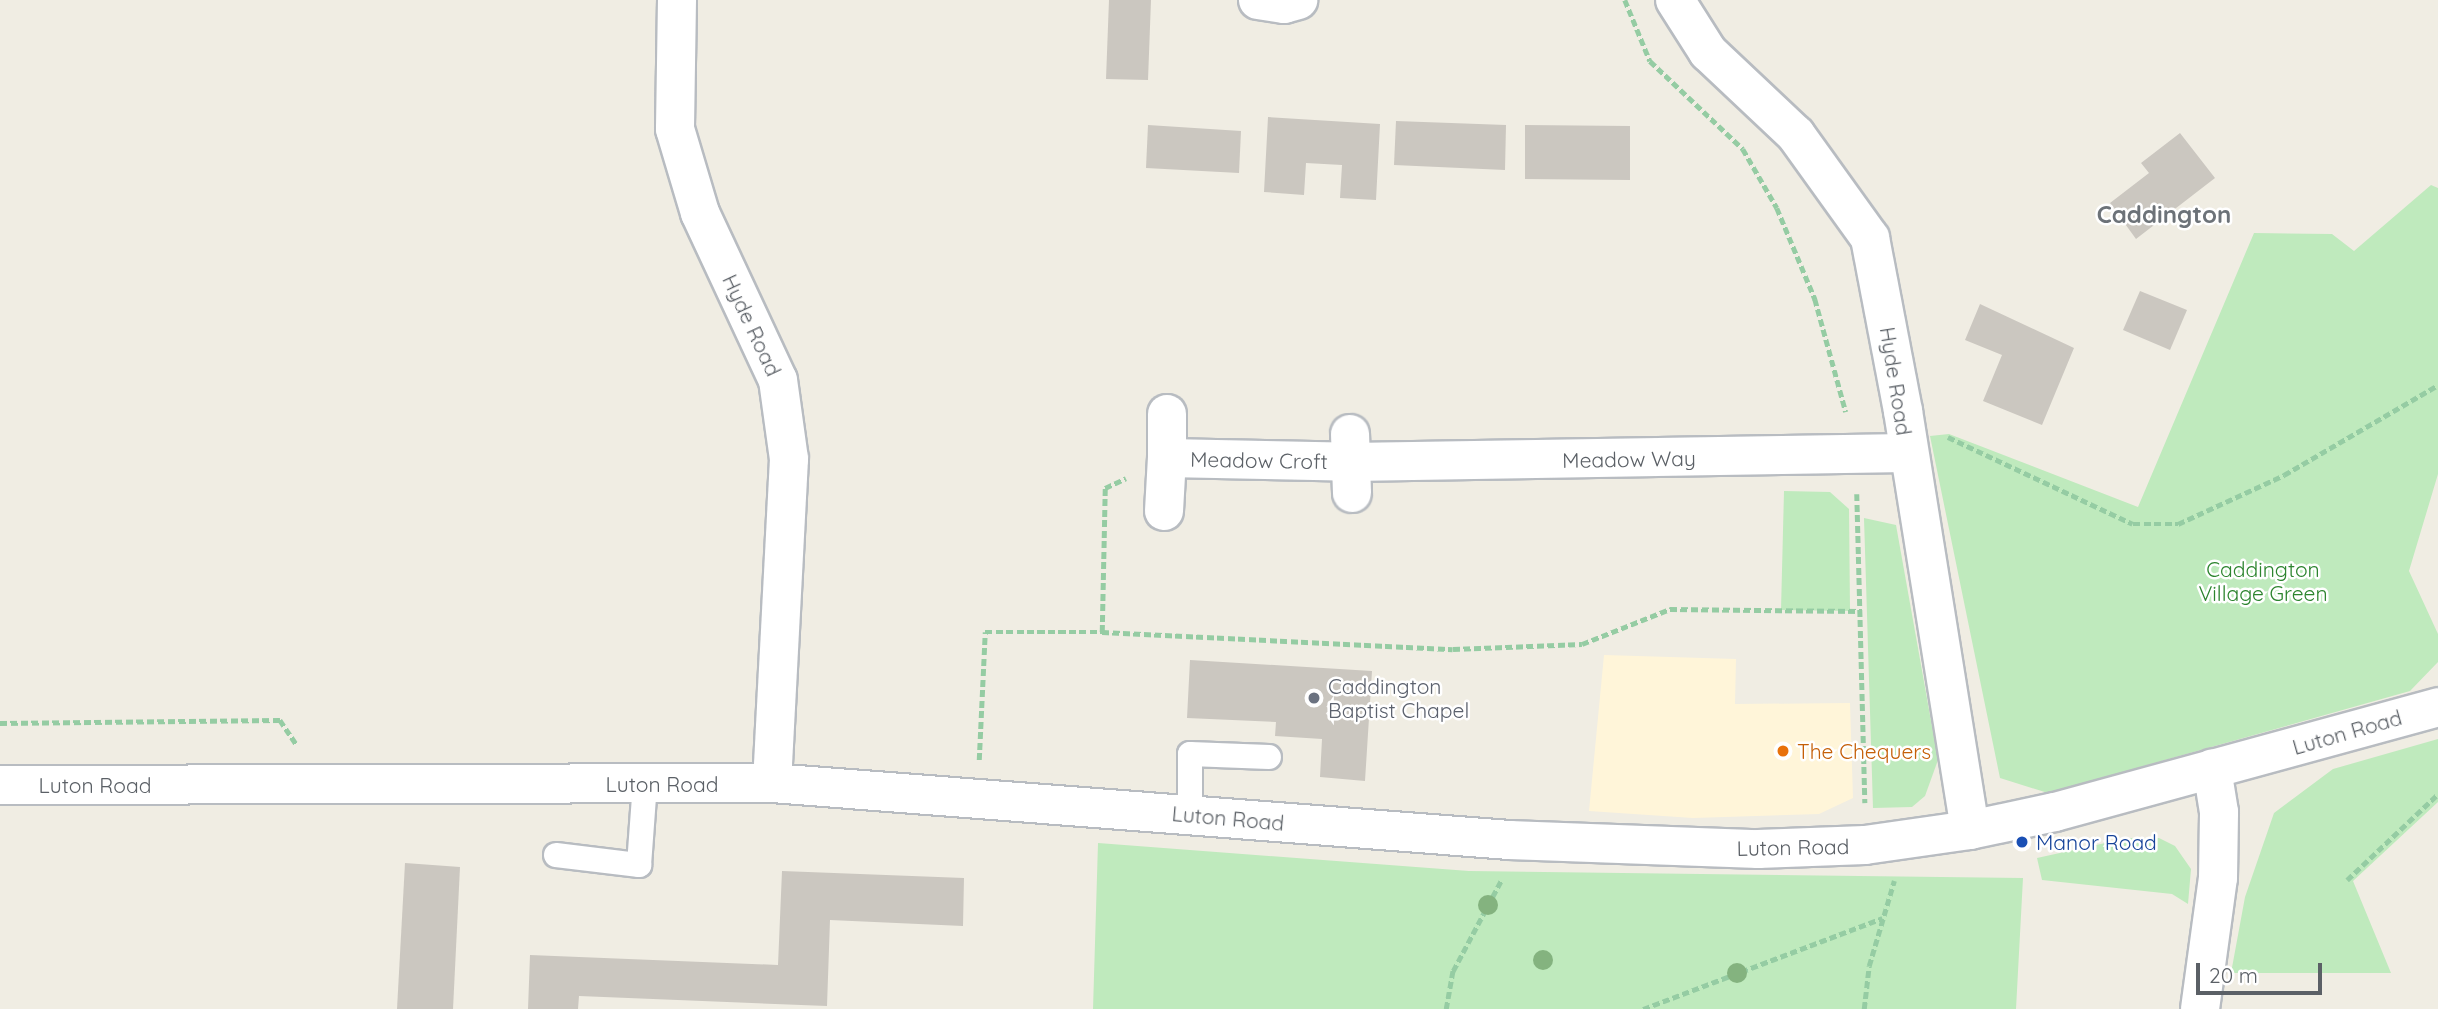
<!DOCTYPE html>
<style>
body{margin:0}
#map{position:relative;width:2438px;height:1009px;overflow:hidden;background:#f0ede3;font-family:Quicksand,sans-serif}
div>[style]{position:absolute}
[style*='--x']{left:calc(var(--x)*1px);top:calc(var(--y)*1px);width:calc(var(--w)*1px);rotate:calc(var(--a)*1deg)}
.commercial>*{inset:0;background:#fff5d9}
.green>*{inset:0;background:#bfeabd}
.building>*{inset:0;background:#cbc7c0}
.path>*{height:4.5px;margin-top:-2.25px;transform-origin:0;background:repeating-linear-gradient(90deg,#95cca3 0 7px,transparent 0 10.5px)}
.roads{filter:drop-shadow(2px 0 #b8bcc1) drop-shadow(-2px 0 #b8bcc1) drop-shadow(0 2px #b8bcc1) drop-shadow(0 -2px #b8bcc1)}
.lane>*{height:24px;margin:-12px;padding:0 12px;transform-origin:12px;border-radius:12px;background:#fff}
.street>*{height:38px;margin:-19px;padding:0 19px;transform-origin:19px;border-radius:19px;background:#fff}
.secondary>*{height:38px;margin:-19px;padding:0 19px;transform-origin:19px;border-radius:19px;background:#fff}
.trees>*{width:20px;height:20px;margin:-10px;border-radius:50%;background:#84b37f}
.dots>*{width:19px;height:19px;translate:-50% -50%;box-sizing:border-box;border:4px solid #fff;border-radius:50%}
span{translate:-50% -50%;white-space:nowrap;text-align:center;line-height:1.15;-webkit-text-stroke:5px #fff;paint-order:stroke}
.street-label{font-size:21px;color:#5b6066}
.park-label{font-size:21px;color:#2c842e}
.worship-label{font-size:21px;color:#5b616d}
.left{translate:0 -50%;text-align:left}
.food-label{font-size:21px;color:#c56008}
.transit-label{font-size:21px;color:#164399}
.quarter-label{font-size:24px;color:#6c7278;font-weight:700}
.scale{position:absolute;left:2196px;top:963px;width:126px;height:32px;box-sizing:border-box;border:4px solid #5b6066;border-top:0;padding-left:9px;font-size:21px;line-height:24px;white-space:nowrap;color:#5b6066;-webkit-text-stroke:5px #fff;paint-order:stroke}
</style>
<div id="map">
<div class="commercial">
<i style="clip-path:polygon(1604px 655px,1736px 659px,1735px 704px,1850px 703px,1853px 798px,1819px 814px,1693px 818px,1589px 811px)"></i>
</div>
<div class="green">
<i style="clip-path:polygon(2431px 185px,2438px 188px,2438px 474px,2409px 571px,2438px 634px,2438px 662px,2410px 691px,2048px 793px,2000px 778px,1930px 436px,1949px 434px,2138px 507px,2254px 233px,2332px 234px,2354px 251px)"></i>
<i style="clip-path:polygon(1784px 491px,1830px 492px,1849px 509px,1850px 611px,1781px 610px)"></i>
<i style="clip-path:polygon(1864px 518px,1896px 525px,1938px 760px,1925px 796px,1912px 807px,1873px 808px)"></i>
<i style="clip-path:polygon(2438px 739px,2438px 802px,2353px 881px,2391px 973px,2231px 973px,2245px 897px,2274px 813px,2333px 769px)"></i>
<i style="clip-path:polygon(2128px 838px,2159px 838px,2175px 846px,2191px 869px,2188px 904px,2172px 894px,2042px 880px,2037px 858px)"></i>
<i style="clip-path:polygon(1098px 843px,1469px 871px,2023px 878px,2016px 1009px,1093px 1009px)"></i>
</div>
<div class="building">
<i style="clip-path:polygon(1109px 0,1151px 0,1148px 80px,1106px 79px)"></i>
<i style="clip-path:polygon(1268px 117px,1380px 124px,1376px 200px,1340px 198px,1342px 165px,1306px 163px,1304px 195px,1264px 192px)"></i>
<i style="clip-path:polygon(1396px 121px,1506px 125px,1505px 170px,1394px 165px)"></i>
<i style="clip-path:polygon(1148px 125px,1241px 131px,1239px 173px,1146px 168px)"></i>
<i style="clip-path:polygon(1525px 125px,1630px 126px,1630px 180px,1525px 179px)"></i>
<i style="clip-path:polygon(2180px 133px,2215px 178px,2136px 239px,2110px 203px,2149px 173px,2141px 163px)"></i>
<i style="clip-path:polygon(2140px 291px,2187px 310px,2170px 350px,2123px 330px)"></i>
<i style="clip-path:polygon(1980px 304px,2074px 348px,2042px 425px,1983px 401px,2002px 355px,1965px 340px)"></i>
<i style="clip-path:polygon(1190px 660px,1372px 671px,1365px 781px,1320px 777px,1322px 739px,1275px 736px,1276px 722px,1187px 718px)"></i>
<i style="clip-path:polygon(405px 863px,460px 867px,453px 1009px,397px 1009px)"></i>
<i style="clip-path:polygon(782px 871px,964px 878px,963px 926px,830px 920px,827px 1006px,579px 996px,578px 1009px,528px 1009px,530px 955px,778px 965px)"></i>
</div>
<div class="path">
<i style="--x:1625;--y:0;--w:66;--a:67.7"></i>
<i style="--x:1650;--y:61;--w:128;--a:43.4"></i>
<i style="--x:1743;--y:149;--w:68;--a:60"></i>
<i style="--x:1777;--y:208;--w:99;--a:67.3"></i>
<i style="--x:1815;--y:299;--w:117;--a:74.7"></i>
<i style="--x:1948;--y:437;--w:204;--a:25.2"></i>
<i style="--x:2133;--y:524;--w:45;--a:0"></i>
<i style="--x:2178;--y:524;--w:117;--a:-24.8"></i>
<i style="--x:2284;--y:475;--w:178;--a:-30.3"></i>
<i style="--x:1857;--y:494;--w:309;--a:88.5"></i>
<i style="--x:1102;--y:632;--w:144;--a:-88.8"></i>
<i style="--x:1105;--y:488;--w:23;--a:-25"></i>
<i style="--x:0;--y:723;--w:280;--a:-0.6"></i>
<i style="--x:280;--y:720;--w:30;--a:56"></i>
<i style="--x:979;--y:760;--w:128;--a:-87.3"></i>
<i style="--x:985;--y:632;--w:117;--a:0"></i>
<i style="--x:1102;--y:632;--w:351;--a:2.8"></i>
<i style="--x:1453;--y:649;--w:129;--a:-2.2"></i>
<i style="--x:1582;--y:644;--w:95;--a:-21.7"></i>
<i style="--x:1670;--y:609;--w:192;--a:0.6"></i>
<i style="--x:2347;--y:880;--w:125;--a:-43.4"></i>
<i style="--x:1446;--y:1009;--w:39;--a:-80"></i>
<i style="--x:1453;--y:971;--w:104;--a:-62"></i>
<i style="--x:1643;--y:1009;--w:256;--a:-20.8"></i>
<i style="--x:1864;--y:1009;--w:43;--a:-83.4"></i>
<i style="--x:1869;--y:966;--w:89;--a:-73.6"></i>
</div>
<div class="roads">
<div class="lane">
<i style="--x:1190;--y:815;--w:61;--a:-90"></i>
<i style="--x:1190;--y:754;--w:79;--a:2.2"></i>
<i style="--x:556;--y:855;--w:84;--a:6.9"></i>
<i style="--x:639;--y:865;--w:81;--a:-85.8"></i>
</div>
<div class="street">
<i style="--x:677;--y:0;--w:129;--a:90.9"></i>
<i style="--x:675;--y:129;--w:88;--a:73.4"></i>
<i style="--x:700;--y:213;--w:184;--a:65"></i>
<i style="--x:778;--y:380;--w:80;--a:82.1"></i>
<i style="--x:789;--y:459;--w:324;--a:93"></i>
<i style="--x:1258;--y:0;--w:26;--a:9"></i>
<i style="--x:1284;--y:4;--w:15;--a:-16"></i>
<i style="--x:1675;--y:0;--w:62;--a:57.6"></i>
<i style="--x:1708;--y:52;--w:121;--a:43.3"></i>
<i style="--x:1796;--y:135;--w:127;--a:54.3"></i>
<i style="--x:1870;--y:238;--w:176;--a:79.2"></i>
<i style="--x:1903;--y:411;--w:424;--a:80.9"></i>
<i style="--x:1167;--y:458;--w:44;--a:-90"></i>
<i style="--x:1352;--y:493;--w:31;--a:-92"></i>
<i style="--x:1351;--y:462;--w:556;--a:-0.93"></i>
<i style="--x:1164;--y:511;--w:53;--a:-86.8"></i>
<i style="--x:1167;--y:458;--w:184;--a:1.2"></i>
<i style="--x:1351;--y:462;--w:28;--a:-92"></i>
</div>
<div class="secondary">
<i style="--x:0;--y:785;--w:772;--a:-0.15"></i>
<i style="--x:772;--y:783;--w:739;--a:4.42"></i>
<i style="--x:1509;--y:840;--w:249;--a:2.1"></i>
<i style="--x:1758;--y:849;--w:107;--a:-2.1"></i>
<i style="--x:1865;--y:845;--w:106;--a:-8.1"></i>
<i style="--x:1970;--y:830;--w:87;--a:-12"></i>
<i style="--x:2055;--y:812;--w:397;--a:-15.3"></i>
<i style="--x:2200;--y:1009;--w:132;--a:-82.2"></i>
<i style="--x:2218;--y:878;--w:66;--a:-89.1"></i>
<i style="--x:2219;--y:812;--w:44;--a:-99.2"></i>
</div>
</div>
<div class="trees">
<i style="left:1488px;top:905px"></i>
<i style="left:1543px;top:960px"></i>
<i style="left:1737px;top:973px"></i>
</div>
<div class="dots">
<i style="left:1314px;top:698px;background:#6b7280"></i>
<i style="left:1783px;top:751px;background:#e8710a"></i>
<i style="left:2022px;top:842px;background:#1a4fb4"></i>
</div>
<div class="street-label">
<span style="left:752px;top:325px;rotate:65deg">Hyde Road</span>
<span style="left:1896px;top:381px;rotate:81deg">Hyde Road</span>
<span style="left:1629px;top:459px;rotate:-1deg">Meadow Way</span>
<span style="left:1259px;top:460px;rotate:1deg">Meadow Croft</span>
<span style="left:2347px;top:732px;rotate:-16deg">Luton Road</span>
<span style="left:662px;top:784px">Luton Road</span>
<span style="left:95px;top:785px">Luton Road</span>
<span style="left:1228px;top:818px;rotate:5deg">Luton Road</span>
<span style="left:1793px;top:847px;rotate:-1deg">Luton Road</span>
</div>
<div class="park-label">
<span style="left:2263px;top:581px">Caddington<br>Village Green</span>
</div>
<div class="worship-label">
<span class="left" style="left:1328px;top:698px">Caddington<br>Baptist Chapel</span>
</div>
<div class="food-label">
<span class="left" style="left:1797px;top:751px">The Chequers</span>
</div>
<div class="transit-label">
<span class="left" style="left:2036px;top:842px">Manor Road</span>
</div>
<div class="quarter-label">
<span style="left:2164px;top:215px">Caddington</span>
</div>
<div class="scale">20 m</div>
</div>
